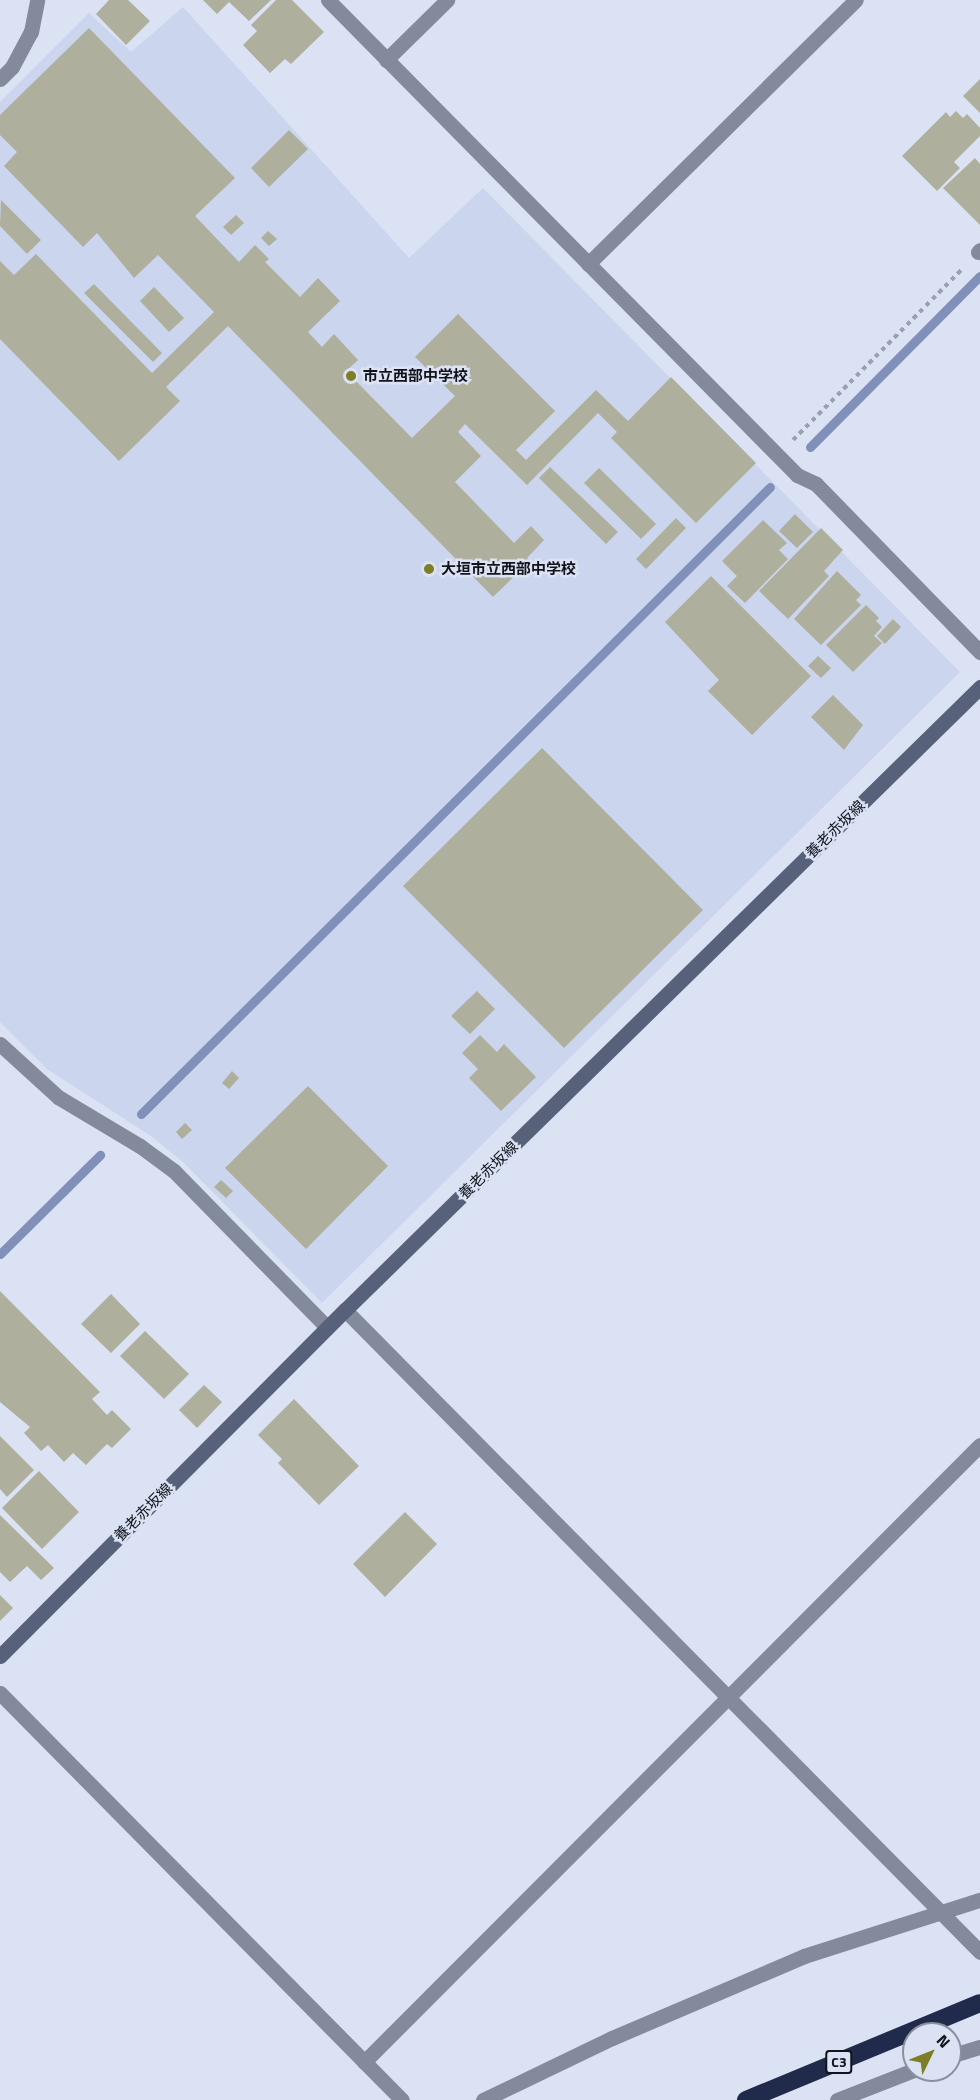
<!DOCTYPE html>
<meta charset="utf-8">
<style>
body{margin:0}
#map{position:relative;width:980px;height:2100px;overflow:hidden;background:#dbe2f4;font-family:"Titillium Web","Noto Sans JP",sans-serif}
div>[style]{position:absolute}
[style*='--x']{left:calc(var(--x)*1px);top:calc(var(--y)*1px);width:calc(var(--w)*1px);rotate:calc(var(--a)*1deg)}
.built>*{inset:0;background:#cbd5ee}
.stream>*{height:9px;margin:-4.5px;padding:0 4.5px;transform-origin:4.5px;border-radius:4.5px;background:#8190b8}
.building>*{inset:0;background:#aeaf9c}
.path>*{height:4px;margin-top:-2px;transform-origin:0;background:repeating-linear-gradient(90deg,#9ba1af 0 4.5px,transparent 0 9px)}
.street>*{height:15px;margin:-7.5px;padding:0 7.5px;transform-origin:7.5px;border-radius:7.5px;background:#838a9c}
.secondary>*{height:15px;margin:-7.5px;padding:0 7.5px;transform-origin:7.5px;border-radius:7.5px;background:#57617a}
.highway>*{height:18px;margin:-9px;padding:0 9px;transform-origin:9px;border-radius:9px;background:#202b4c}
.dots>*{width:16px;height:16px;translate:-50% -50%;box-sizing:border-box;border:3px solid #dbe2f4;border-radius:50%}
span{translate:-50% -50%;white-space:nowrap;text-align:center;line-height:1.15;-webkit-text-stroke:5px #dbe2f4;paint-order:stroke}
.shield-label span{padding:2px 4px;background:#dbe2f4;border:2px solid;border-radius:4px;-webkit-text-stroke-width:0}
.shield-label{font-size:14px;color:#11141a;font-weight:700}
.poi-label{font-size:15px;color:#11141a;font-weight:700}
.left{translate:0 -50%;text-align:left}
.street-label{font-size:15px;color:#11141a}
.north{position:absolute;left:902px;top:2022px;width:60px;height:60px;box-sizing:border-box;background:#dbe2f4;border:2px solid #8a909d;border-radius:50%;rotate:47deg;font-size:16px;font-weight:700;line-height:24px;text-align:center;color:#11141a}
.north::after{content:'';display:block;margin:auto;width:21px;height:27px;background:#7e7e27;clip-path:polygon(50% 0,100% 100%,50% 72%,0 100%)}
</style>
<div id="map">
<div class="built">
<i style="clip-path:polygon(183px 7px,409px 258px,483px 188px,960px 672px,322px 1303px,183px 1162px,151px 1136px,47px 1069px,0 1022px,0 102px,89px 13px,131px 52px)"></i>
</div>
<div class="stream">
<i style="--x:810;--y:447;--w:241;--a:-45.2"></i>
<i style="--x:141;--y:1114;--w:888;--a:-44.91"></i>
<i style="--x:0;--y:1254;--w:141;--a:-44.7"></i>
</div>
<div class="building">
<i style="clip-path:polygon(109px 0,128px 0,150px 21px,126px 45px,96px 14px)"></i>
<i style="clip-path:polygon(203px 0,271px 0,249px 21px,229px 2px,217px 14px)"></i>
<i style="clip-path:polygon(276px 0,292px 0,324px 32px,291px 64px,285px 59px,270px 73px,243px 45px,257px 31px,251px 25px)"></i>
<i style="clip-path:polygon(89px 28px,235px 178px,195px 216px,239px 262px,255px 245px,269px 259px,265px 262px,300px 297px,318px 278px,340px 301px,308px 332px,322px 347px,334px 334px,358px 360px,346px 371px,412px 438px,455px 396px,415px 357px,458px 314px,555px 411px,516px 450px,526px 460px,596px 390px,628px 421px,671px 377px,756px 463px,696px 523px,611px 438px,617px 432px,598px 413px,527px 485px,465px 424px,458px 432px,481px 456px,455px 482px,514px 543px,531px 526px,544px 540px,527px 558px,530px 561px,493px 597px,228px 326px,166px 387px,180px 401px,119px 461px,0 339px,0 261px,14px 275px,36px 254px,152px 373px,214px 312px,158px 255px,134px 278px,97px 233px,83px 247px,4px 166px,17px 152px,0 135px,0 115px)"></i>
<i style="clip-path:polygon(980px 79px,980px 113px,963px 96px)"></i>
<i style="clip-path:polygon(956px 111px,963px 118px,967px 114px,980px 128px,980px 136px,954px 162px,960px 168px,937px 191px,902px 156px,946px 112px,950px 117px)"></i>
<i style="clip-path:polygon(289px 130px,308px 149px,269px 187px,251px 168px)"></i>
<i style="clip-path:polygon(975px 158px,980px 164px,980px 225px,943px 188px)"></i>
<i style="clip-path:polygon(1px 200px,41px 240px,27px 254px,0 226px)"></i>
<i style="clip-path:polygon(236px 215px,244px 223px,231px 235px,223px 227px)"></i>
<i style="clip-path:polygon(268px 231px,277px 239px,269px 246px,261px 238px)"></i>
<i style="clip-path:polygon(94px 284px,162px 353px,153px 362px,84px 293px)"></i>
<i style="clip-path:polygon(154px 287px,184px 318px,169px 332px,140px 301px)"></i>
<i style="clip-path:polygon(550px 467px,618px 532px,606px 544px,539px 478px)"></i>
<i style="clip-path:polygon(599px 468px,656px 524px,641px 539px,584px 483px)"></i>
<i style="clip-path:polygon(795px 514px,813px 532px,797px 548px,779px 531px)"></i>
<i style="clip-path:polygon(676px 518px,686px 528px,646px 569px,636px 559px)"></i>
<i style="clip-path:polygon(763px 520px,787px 543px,779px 550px,788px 559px,745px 603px,727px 586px,737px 576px,722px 561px)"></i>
<i style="clip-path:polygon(821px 528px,843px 550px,824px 571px,829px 576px,788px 619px,759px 591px)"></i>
<i style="clip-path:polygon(837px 571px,861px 595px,856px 600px,861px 605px,821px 645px,794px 619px)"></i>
<i style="clip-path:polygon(711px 576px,811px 676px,752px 735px,708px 691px,719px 680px,665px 622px)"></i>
<i style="clip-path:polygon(866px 605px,879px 618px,876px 621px,882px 627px,874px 636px,882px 643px,853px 672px,826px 645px)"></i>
<i style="clip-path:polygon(893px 619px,901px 627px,885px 644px,877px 636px)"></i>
<i style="clip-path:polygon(818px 656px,831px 668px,821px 678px,808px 666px)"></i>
<i style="clip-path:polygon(833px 695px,863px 725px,844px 750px,811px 717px)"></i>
<i style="clip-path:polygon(542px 748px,703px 910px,564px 1048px,403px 886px)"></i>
<i style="clip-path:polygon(477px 991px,495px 1009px,470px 1034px,451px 1016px)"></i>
<i style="clip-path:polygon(480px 1035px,497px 1052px,504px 1044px,536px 1077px,501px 1111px,469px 1078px,478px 1069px,462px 1053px)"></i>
<i style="clip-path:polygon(232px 1071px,239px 1078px,229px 1089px,222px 1083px)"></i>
<i style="clip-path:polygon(308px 1086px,388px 1166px,306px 1249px,225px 1168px)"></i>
<i style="clip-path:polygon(185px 1123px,192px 1130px,182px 1139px,176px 1132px)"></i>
<i style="clip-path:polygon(221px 1180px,233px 1191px,226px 1198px,214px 1187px)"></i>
<i style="clip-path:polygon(0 1291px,100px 1392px,92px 1399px,107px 1415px,112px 1410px,131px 1429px,112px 1448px,107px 1444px,86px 1465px,73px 1453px,64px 1462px,48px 1445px,41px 1451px,24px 1433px,30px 1427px,0 1402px)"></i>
<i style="clip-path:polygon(111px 1294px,140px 1324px,111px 1353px,81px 1324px)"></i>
<i style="clip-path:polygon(145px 1331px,189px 1374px,164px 1399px,120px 1356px)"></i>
<i style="clip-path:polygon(204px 1385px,222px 1402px,197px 1428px,179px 1410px)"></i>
<i style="clip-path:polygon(294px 1399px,359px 1466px,319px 1505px,278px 1463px,282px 1459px,258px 1435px)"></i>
<i style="clip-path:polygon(0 1436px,34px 1470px,7px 1497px,0 1489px)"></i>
<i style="clip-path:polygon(39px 1471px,79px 1512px,42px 1549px,2px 1508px)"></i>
<i style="clip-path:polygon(405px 1512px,437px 1544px,385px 1597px,353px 1564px)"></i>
<i style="clip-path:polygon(0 1515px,54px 1568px,41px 1580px,27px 1566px,10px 1582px,0 1572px)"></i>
<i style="clip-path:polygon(0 1595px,13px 1608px,0 1621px)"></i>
</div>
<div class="path">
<i style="--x:793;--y:440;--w:242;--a:-45.3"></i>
</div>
<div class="street">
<i style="--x:328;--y:0;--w:668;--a:45.36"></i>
<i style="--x:797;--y:475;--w:21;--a:25"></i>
<i style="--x:816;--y:484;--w:235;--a:45.7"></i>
<i style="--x:386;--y:60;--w:86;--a:-44.5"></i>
<i style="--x:0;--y:79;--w:17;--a:-45"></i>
<i style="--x:12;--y:67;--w:40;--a:-62"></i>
<i style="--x:31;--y:32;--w:33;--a:-79"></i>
<i style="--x:978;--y:252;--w:3;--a:-45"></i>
<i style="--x:588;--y:264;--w:376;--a:-44.6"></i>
<i style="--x:0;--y:1044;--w:79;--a:42.4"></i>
<i style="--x:58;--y:1097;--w:96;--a:30.9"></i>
<i style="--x:140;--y:1146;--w:42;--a:36.3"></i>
<i style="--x:174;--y:1171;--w:219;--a:45.6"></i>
<i style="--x:345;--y:1310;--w:903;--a:45.31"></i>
<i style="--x:0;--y:1693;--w:572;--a:45.35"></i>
<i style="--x:950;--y:2056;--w:31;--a:-17"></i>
<i style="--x:364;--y:2062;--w:872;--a:-45.05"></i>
<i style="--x:483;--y:2100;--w:143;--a:-25.7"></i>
<i style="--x:612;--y:2038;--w:209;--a:-23.1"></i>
<i style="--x:804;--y:1956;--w:185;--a:-17.7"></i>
<i style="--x:837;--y:2100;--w:83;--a:-21.3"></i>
</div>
<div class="secondary">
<i style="--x:0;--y:1656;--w:489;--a:-45.1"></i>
<i style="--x:345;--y:1310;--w:890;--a:-44.45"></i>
</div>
<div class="highway">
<i style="--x:746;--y:2100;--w:253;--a:-22.5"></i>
</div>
<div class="dots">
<i style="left:351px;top:376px;background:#7e7e27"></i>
<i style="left:429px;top:569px;background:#7e7e27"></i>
</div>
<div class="shield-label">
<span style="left:839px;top:2062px">C3</span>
</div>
<div class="poi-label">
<span class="left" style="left:363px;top:376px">市立西部中学校</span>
<span class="left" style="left:441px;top:569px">大垣市立西部中学校</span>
</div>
<div class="street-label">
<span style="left:835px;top:829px;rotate:-44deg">養老赤坂線</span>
<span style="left:488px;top:1170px;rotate:-44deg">養老赤坂線</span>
<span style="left:143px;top:1512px;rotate:-45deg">養老赤坂線</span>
</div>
<div class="north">N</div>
</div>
